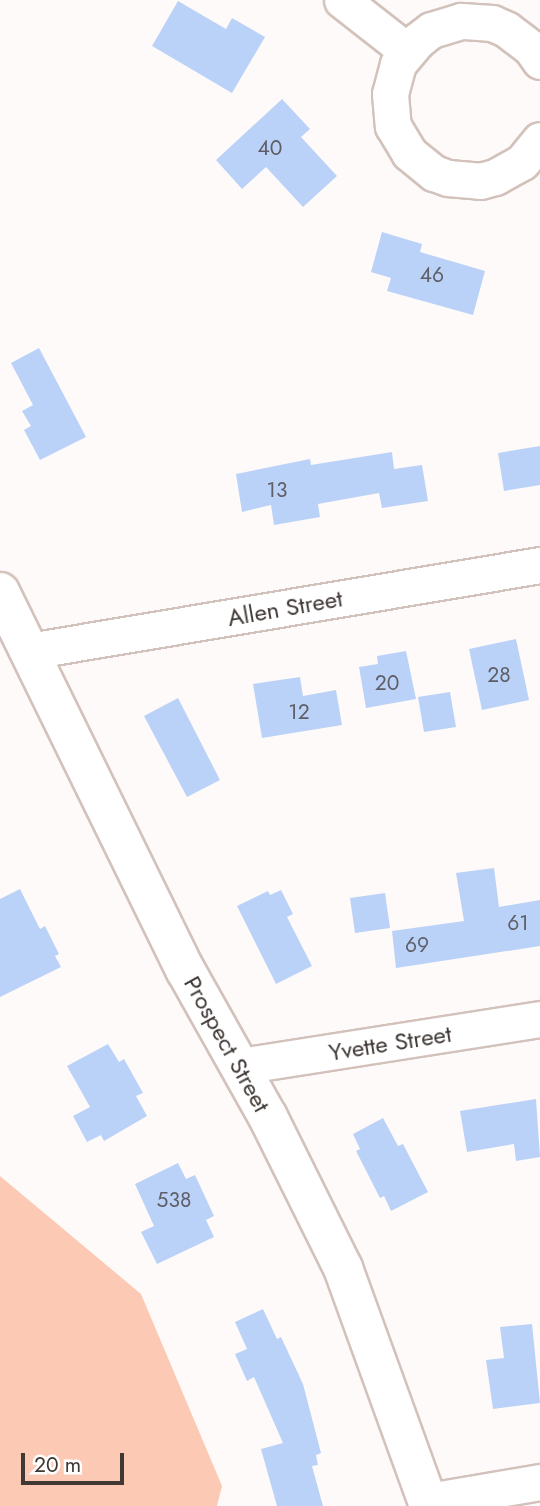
<!DOCTYPE html>
<style>
body{margin:0}
#map{position:relative;width:540px;height:1506px;overflow:hidden;background:#fefaf9;font-family:Jost,sans-serif}
div>[style]{position:absolute}
[style*='--x']{left:calc(var(--x)*1px);top:calc(var(--y)*1px);width:calc(var(--w)*1px);rotate:calc(var(--a)*1deg)}
.green>*{inset:0;background:#fccab4}
.building>*{inset:0;background:#bbd2f8}
.roads{filter:drop-shadow(2px 0 #d2c2bb) drop-shadow(-2px 0 #d2c2bb) drop-shadow(0 2px #d2c2bb) drop-shadow(0 -2px #d2c2bb)}
.minor>*{height:35px;margin:-17.5px;padding:0 17.5px;transform-origin:17.5px;border-radius:17.5px;background:#fff}
.major>*{height:38px;margin:-19px;padding:0 19px;transform-origin:19px;border-radius:19px;background:#fff}
span{translate:-50% -50%;white-space:nowrap;text-align:center;line-height:1.15;-webkit-text-stroke:6px #fff;paint-order:stroke}
.number-label{font-size:21px;color:#5e5e66}
.number-label span{-webkit-text-stroke-width:0}
.street-label{font-size:24px;color:#3f3835}
.scale{position:absolute;left:21px;top:1453px;width:103px;height:32px;box-sizing:border-box;border:4px solid #3f3835;border-top:0;padding-left:9px;font-size:21px;line-height:24px;white-space:nowrap;color:#3f3835;-webkit-text-stroke:5px #fff;paint-order:stroke}
</style>
<div id="map">
<div class="green">
<i style="clip-path:polygon(0 1176px,141px 1294px,222px 1486px,217px 1506px,0 1506px)"></i>
</div>
<div class="building">
<i style="clip-path:polygon(178px 1px,226px 29px,232px 18px,265px 37px,232px 93px,152px 46px)"></i>
<i style="clip-path:polygon(282px 99px,310px 129px,301px 137px,337px 176px,303px 207px,266px 167px,242px 189px,216px 160px)"></i>
<i style="clip-path:polygon(382px 232px,422px 244px,420px 252px,485px 271px,473px 315px,387px 291px,391px 278px,371px 272px)"></i>
<i style="clip-path:polygon(39px 348px,86px 437px,40px 460px,24px 430px,31px 426px,22px 411px,33px 405px,11px 363px)"></i>
<i style="clip-path:polygon(540px 446px,540px 485px,504px 491px,498px 453px)"></i>
<i style="clip-path:polygon(392px 452px,394px 469px,422px 465px,428px 501px,382px 508px,379px 493px,318px 504px,320px 517px,274px 525px,271px 505px,242px 512px,236px 474px,310px 459px,311px 465px)"></i>
<i style="clip-path:polygon(516px 639px,529px 700px,482px 710px,469px 649px)"></i>
<i style="clip-path:polygon(406px 651px,416px 699px,366px 708px,359px 667px,378px 664px,377px 656px)"></i>
<i style="clip-path:polygon(300px 677px,303px 696px,336px 690px,342px 725px,262px 738px,253px 684px)"></i>
<i style="clip-path:polygon(450px 692px,456px 727px,424px 732px,418px 697px)"></i>
<i style="clip-path:polygon(178px 698px,220px 780px,187px 797px,144px 716px)"></i>
<i style="clip-path:polygon(494px 868px,499px 907px,540px 900px,540px 946px,396px 968px,392px 931px,464px 921px,456px 873px)"></i>
<i style="clip-path:polygon(20px 889px,40px 929px,45px 926px,59px 954px,55px 956px,61px 967px,0 997px,0 899px)"></i>
<i style="clip-path:polygon(281px 890px,293px 914px,287px 917px,312px 966px,276px 984px,237px 906px,268px 891px,270px 895px)"></i>
<i style="clip-path:polygon(385px 893px,390px 928px,355px 933px,350px 898px)"></i>
<i style="clip-path:polygon(108px 1044px,119px 1062px,124px 1059px,143px 1093px,136px 1096px,147px 1116px,104px 1141px,101px 1135px,87px 1142px,73px 1116px,90px 1107px,67px 1066px)"></i>
<i style="clip-path:polygon(536px 1099px,540px 1157px,516px 1161px,514px 1144px,467px 1152px,460px 1111px)"></i>
<i style="clip-path:polygon(383px 1118px,398px 1146px,403px 1144px,428px 1192px,391px 1211px,384px 1196px,380px 1198px,356px 1151px,360px 1149px,353px 1134px)"></i>
<i style="clip-path:polygon(178px 1163px,186px 1179px,195px 1175px,214px 1216px,206px 1220px,214px 1237px,157px 1264px,141px 1232px,154px 1226px,135px 1184px)"></i>
<i style="clip-path:polygon(263px 1309px,277px 1339px,281px 1337px,303px 1384px,321px 1453px,316px 1455px,318px 1465px,312px 1466px,323px 1506px,277px 1506px,261px 1449px,283px 1443px,254px 1377px,247px 1381px,235px 1354px,247px 1349px,235px 1322px)"></i>
<i style="clip-path:polygon(532px 1324px,540px 1403px,493px 1409px,486px 1360px,504px 1358px,500px 1327px)"></i>
</div>
<div class="roads">
<div class="minor">
<i style="--x:342;--y:0;--w:83;--a:38.1"></i>
<i style="--x:540;--y:61;--w:16;--a:-125"></i>
<i style="--x:531;--y:48;--w:31;--a:-143"></i>
<i style="--x:506;--y:29;--w:15;--a:-157"></i>
<i style="--x:492;--y:23;--w:31;--a:-176"></i>
<i style="--x:461;--y:21;--w:31;--a:163"></i>
<i style="--x:431;--y:30;--w:16;--a:142"></i>
<i style="--x:418;--y:40;--w:31;--a:130"></i>
<i style="--x:398;--y:64;--w:31;--a:105"></i>
<i style="--x:390;--y:94;--w:32;--a:85"></i>
<i style="--x:393;--y:126;--w:31;--a:59"></i>
<i style="--x:409;--y:153;--w:32;--a:39"></i>
<i style="--x:434;--y:173;--w:15;--a:20"></i>
<i style="--x:448;--y:178;--w:32;--a:5"></i>
<i style="--x:480;--y:181;--w:16;--a:-15"></i>
<i style="--x:495;--y:177;--w:31;--a:-29"></i>
<i style="--x:522;--y:162;--w:28;--a:-51"></i>
<i style="--x:29;--y:651;--w:518;--a:-9.55"></i>
<i style="--x:240;--y:1066;--w:304;--a:-8.9"></i>
<i style="--x:428;--y:1501;--w:114;--a:-9.6"></i>
</div>
<div class="major">
<i style="--x:0;--y:592;--w:422;--a:63.9"></i>
<i style="--x:186;--y:971;--w:167;--a:60.7"></i>
<i style="--x:268;--y:1117;--w:169;--a:63.6"></i>
<i style="--x:343;--y:1268;--w:253;--a:70.1"></i>
</div>
</div>
<div class="number-label">
<span style="left:270px;top:148px">40</span>
<span style="left:432px;top:275px">46</span>
<span style="left:277px;top:490px">13</span>
<span style="left:499px;top:675px">28</span>
<span style="left:387px;top:683px">20</span>
<span style="left:299px;top:712px">12</span>
<span style="left:518px;top:923px">61</span>
<span style="left:417px;top:945px">69</span>
<span style="left:174px;top:1200px">538</span>
</div>
<div class="street-label">
<span style="left:285px;top:608px;rotate:-10deg">Allen Street</span>
<span style="left:390px;top:1043px;rotate:-9deg">Yvette Street</span>
<span style="left:227px;top:1044px;rotate:61deg">Prospect Street</span>
</div>
<div class="scale">20 m</div>
</div>
